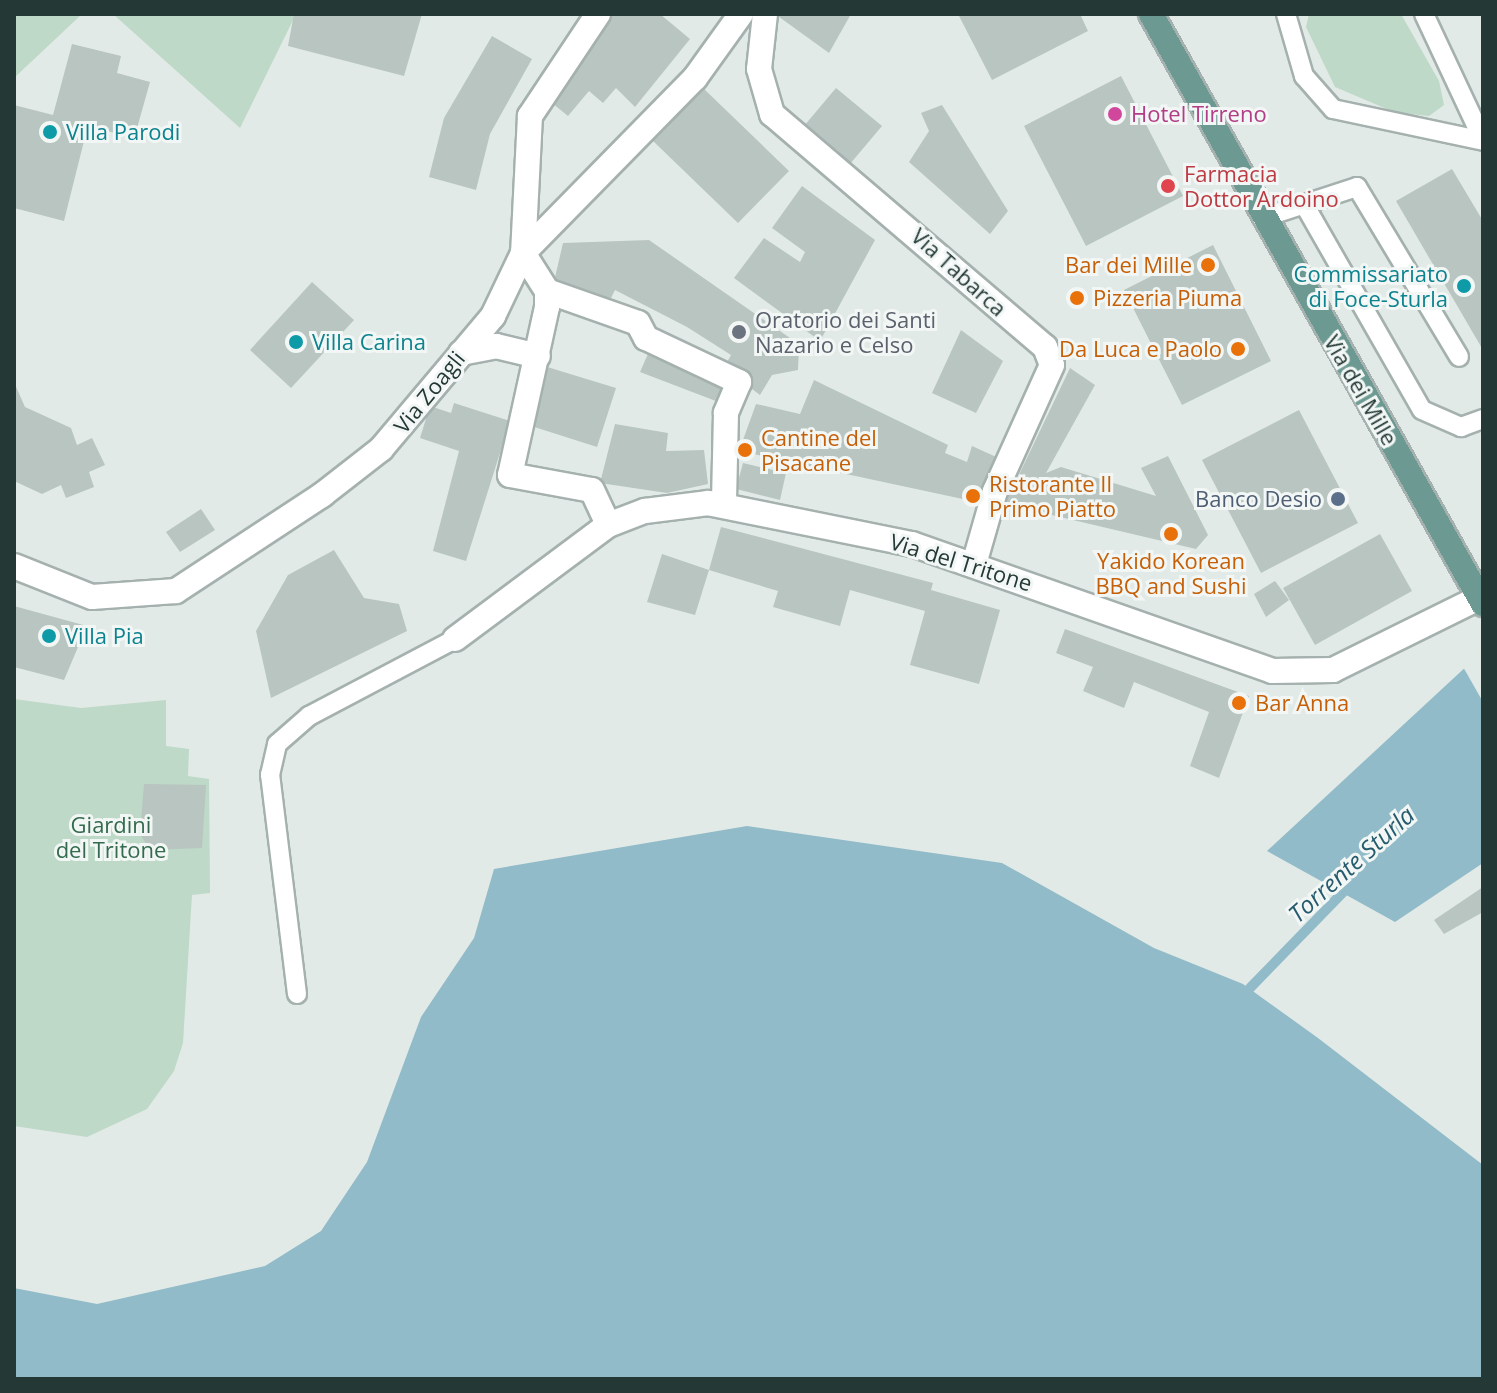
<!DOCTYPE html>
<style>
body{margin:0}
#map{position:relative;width:1497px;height:1393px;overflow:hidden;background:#e2eae7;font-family:"Open Sans",sans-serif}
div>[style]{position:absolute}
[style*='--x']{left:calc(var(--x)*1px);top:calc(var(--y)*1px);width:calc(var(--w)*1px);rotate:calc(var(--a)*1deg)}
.green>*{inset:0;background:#bed9c7}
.water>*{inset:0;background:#91bbc8}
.pier>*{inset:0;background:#e2eae7}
.stream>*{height:10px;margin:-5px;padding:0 5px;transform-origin:5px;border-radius:5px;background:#91bbc8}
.building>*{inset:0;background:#b8c5c1}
.roads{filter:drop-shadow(2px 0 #a5b1ae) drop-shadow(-2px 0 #a5b1ae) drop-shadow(0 2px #a5b1ae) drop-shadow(0 -2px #a5b1ae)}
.lane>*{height:18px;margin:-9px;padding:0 9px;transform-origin:9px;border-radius:9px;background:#fff}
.street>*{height:24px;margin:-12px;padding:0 12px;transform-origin:12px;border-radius:12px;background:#fff}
.primary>*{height:24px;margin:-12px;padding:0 12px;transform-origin:12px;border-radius:12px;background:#6c9a92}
.dots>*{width:22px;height:22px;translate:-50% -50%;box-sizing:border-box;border:4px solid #f2f7f5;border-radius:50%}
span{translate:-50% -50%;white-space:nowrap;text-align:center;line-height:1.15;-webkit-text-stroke:6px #f2f7f5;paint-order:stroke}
.hotel-label{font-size:22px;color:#b23c85}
.left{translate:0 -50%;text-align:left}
.culture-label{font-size:22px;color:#0d838f}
.right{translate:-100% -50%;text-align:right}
.health-label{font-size:22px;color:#be3a42}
.food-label{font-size:22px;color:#c56008}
.street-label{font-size:22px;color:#243935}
.worship-label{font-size:22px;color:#5b616d}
.service-label{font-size:22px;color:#4e5e75}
.park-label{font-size:22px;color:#346b4e}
.water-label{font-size:24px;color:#265b6d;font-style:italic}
.frame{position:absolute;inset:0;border:16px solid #243935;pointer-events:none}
</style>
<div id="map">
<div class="green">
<i style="clip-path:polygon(14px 14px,82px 14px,14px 78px)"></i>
<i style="clip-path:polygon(113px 14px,296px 14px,240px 128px)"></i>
<i style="clip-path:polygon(1309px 14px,1401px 14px,1439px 81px,1444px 105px,1429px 116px,1394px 112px,1335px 87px,1306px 27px)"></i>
<i style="clip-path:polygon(14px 699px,81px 708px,166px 700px,166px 746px,189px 749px,188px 776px,209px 779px,210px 893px,192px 895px,183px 1043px,174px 1071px,147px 1109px,87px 1137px,14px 1126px)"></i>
</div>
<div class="water">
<i style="clip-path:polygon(1483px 651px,1483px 863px,1395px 922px,1267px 851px)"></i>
<i style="clip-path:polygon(747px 826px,1002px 863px,1154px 948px,1243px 984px,1318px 1038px,1483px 1165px,1483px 1379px,14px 1379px,14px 1288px,97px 1304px,265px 1266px,321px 1231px,367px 1162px,421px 1017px,474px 938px,494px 869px)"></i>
</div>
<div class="pier">
<i style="clip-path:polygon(1483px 647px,1483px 702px,1462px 665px)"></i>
</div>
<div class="stream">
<i style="--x:1250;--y:988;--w:146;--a:-45.8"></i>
</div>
<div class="building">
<i style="clip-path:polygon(294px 14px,422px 14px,404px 76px,288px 46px)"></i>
<i style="clip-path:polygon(605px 14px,660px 14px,690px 39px,635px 107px,616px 88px,603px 103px,589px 91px,568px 116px,547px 99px)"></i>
<i style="clip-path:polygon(775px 14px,851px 14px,829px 53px)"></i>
<i style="clip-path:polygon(958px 14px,1080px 14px,1088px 31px,992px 80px)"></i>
<i style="clip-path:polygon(492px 36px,532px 59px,490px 134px,476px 190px,429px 177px,444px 118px)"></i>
<i style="clip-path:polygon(72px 44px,121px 56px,117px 73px,150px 82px,134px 139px,88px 125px,64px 221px,14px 208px,14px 105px,53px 115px)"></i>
<i style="clip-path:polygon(1121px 76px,1183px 196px,1086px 246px,1024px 126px)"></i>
<i style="clip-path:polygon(703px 88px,789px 171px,738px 223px,652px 140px)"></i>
<i style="clip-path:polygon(836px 88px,882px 126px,850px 164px,804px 126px)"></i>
<i style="clip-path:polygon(942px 105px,1008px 211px,990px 234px,909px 162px,929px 131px,921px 113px)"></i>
<i style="clip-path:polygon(1452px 169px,1483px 221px,1483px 350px,1396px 201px)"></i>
<i style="clip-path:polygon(802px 186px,875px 240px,820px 341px,734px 278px,764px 238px,800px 262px,805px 252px,772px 228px)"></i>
<i style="clip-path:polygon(649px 240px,790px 338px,799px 347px,798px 370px,772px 375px,760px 395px,724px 368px,731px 355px,687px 327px,615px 290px,611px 298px,553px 286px,563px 243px)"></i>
<i style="clip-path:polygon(1213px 245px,1271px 361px,1182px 405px,1124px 290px)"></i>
<i style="clip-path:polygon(312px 282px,354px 320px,291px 388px,250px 350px)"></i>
<i style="clip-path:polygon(961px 330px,1003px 361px,976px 413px,932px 393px)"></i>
<i style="clip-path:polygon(651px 347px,731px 381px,721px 403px,640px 372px)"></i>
<i style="clip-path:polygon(544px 366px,616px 388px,597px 447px,525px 424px)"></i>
<i style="clip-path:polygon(1070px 368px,1095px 385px,1046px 473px,1061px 467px,1156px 496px,1141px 468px,1168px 456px,1208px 535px,1196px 549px,1005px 504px)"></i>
<i style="clip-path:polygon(814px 380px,948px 445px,945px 453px,967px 462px,972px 446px,1003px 460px,986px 504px,739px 451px,756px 404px,800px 414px)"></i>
<i style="clip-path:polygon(14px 382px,25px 407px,71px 428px,77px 445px,92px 438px,105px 465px,89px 472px,94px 487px,66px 498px,61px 485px,42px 494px,14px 481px)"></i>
<i style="clip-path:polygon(454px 403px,510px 421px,466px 561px,433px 551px,459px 451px,420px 438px,430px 406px,451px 413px)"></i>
<i style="clip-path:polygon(1299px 410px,1358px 523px,1261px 573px,1202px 460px)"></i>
<i style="clip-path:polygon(615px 424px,668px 433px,666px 451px,704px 450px,708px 484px,667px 493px,600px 483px)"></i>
<i style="clip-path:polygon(743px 463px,786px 473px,780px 500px,736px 489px)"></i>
<i style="clip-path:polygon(201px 509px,215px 530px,180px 552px,166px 532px)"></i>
<i style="clip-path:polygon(721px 527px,933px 583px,931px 590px,1000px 610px,979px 684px,910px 665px,925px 611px,850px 590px,840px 626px,773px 607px,778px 591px,709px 570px)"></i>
<i style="clip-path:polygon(1380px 534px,1412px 591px,1315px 645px,1283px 588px)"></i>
<i style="clip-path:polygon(334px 550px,364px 598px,399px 604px,407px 631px,271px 698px,256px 631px,288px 575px)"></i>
<i style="clip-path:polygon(662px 554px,709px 570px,695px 615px,647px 602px)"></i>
<i style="clip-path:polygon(1275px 581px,1289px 600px,1266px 617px,1254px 594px)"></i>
<i style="clip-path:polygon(14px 606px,87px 626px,64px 680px,14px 667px)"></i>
<i style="clip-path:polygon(1065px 629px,1249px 696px,1219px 778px,1190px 766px,1209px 712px,1134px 682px,1124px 708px,1083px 691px,1093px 667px,1056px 653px)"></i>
<i style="clip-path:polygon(144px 784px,206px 785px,202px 848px,150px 850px,140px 834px)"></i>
<i style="clip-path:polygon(1483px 887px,1483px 912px,1444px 934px,1434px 920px)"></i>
</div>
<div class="roads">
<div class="lane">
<i style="--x:1286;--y:14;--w:65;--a:73.8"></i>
<i style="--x:1304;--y:76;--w:44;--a:48.7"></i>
<i style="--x:1333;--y:109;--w:153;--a:12"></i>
<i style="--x:1424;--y:14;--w:139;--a:64.9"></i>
<i style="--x:1304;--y:204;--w:237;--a:60.2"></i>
<i style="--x:1422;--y:410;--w:43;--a:23.6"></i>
<i style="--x:1461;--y:427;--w:23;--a:-20"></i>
<i style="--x:1262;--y:218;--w:100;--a:-18.1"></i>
<i style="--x:1357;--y:187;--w:198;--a:59"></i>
<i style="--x:297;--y:994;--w:221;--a:-97"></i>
<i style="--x:270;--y:775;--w:32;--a:-77"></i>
<i style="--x:277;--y:744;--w:43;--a:-41.2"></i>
<i style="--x:309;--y:716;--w:165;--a:-27.8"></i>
</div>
<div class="street">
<i style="--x:598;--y:14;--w:123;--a:123.7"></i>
<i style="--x:530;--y:116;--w:137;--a:92.9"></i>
<i style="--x:523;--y:253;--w:45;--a:57.7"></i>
<i style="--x:547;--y:291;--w:16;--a:90"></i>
<i style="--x:547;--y:307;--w:172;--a:102.4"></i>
<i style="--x:510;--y:475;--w:83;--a:10.4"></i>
<i style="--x:592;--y:490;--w:38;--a:65"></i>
<i style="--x:765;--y:14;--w:55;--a:96.2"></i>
<i style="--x:759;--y:69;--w:47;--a:73.9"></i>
<i style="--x:772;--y:114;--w:359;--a:40.5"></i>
<i style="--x:1045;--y:347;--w:19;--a:69"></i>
<i style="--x:1052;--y:365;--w:138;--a:114.3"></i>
<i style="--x:995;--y:491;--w:76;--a:106"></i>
<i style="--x:547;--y:291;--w:96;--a:19.4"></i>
<i style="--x:638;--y:323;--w:17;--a:62"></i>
<i style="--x:646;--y:338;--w:103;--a:25.3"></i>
<i style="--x:739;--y:382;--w:34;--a:113"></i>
<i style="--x:726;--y:413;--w:91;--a:91.3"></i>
<i style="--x:461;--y:353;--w:36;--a:-11"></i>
<i style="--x:496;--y:346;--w:43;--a:13.4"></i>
<i style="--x:14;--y:566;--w:84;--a:21.7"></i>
<i style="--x:92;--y:597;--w:84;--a:-4.1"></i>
<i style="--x:176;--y:591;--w:175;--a:-33.3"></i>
<i style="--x:322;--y:495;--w:75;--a:-37.9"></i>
<i style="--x:381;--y:449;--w:174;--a:-49.9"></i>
<i style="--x:493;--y:316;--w:70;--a:-64.5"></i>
<i style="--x:523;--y:253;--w:245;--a:-45.5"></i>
<i style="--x:695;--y:78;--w:79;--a:-54.3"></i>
<i style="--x:455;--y:639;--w:191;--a:-36.7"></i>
<i style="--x:608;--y:525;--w:40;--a:-21"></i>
<i style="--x:645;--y:511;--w:64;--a:-7.2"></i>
<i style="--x:708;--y:503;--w:208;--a:11.4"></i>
<i style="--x:912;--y:544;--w:382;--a:19.4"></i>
<i style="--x:1272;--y:671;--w:61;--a:-0.9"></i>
<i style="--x:1333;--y:670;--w:167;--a:-26.3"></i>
</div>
<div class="primary">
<i style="--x:1151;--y:14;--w:677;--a:60.63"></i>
</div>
</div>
<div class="dots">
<i style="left:1115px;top:114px;background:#d1479c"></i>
<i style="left:50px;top:132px;background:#0f9aa8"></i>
<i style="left:1168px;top:186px;background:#e0444e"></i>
<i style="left:1208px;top:265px;background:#e8710a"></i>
<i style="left:1464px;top:286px;background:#0f9aa8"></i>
<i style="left:1077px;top:298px;background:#e8710a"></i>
<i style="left:739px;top:332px;background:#6b7280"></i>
<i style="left:296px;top:342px;background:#0f9aa8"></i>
<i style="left:1238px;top:349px;background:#e8710a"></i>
<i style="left:745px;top:450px;background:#e8710a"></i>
<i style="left:973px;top:496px;background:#e8710a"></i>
<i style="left:1338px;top:499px;background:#5c6f8a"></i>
<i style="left:1171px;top:534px;background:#e8710a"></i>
<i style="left:49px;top:636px;background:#0f9aa8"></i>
<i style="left:1239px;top:703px;background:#e8710a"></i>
</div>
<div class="hotel-label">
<span class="left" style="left:1131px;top:114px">Hotel Tirreno</span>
</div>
<div class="culture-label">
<span class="left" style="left:66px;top:132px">Villa Parodi</span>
<span class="right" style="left:1448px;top:286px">Commissariato<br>di Foce-Sturla</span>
<span class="left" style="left:312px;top:342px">Villa Carina</span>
<span class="left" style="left:65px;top:636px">Villa Pia</span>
</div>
<div class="health-label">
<span class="left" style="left:1184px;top:186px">Farmacia<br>Dottor Ardoino</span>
</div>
<div class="food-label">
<span class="right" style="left:1192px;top:265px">Bar dei Mille</span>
<span class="left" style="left:1093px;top:298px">Pizzeria Piuma</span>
<span class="right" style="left:1222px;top:349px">Da Luca e Paolo</span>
<span class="left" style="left:761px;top:450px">Cantine del<br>Pisacane</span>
<span class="left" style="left:989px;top:496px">Ristorante Il<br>Primo Piatto</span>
<span style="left:1171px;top:573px">Yakido Korean<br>BBQ and Sushi</span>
<span class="left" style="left:1255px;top:703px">Bar Anna</span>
</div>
<div class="street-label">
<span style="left:959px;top:272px;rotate:42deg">Via Tabarca</span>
<span style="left:1361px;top:390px;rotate:60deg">Via dei Mille</span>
<span style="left:429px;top:392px;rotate:-51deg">Via Zoagli</span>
<span style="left:961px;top:562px;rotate:17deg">Via del Tritone</span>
</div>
<div class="worship-label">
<span class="left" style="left:755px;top:332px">Oratorio dei Santi<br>Nazario e Celso</span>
</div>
<div class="service-label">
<span class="right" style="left:1322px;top:499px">Banco Desio</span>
</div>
<div class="park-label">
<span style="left:111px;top:837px">Giardini<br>del Tritone</span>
</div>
<div class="water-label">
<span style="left:1351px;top:864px;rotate:-42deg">Torrente Sturla</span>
</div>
<div class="frame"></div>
</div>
